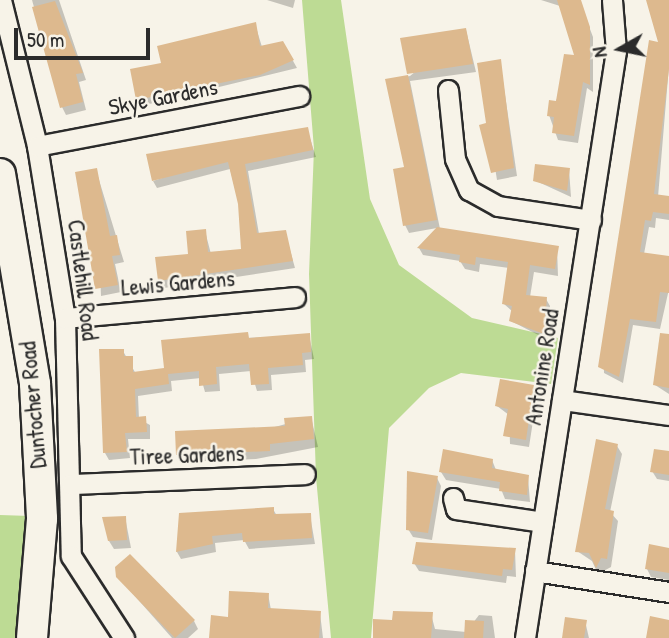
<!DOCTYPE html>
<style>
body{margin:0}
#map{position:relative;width:669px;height:638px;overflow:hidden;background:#f7f3e8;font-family:"Patrick Hand",sans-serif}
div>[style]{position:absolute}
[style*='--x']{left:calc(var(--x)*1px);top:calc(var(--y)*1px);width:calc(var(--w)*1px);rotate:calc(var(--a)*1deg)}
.green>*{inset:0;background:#bddb94}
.shadow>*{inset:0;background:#0003}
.building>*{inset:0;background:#ddb98e}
.roads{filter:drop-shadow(2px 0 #2b2b2b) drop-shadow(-2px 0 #2b2b2b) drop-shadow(0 2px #2b2b2b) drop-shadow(0 -2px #2b2b2b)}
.street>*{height:19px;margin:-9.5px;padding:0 9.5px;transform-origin:9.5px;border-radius:9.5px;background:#f7f3e8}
.primary>*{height:30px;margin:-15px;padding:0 15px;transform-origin:15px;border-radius:15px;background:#f7f3e8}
span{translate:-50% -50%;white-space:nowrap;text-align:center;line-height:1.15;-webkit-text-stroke:5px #f7f3e8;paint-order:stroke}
.street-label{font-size:23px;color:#2b2b2b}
.north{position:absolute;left:585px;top:14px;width:70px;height:70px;-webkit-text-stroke:5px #f7f3e8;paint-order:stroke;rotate:261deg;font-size:19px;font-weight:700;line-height:28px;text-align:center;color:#2b2b2b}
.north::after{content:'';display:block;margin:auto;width:24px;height:32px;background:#2b2b2b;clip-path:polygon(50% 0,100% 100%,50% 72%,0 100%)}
.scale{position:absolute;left:14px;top:28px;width:136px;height:32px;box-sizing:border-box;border:4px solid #2b2b2b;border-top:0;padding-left:9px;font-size:21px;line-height:24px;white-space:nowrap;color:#2b2b2b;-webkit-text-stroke:5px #f7f3e8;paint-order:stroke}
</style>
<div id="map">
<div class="green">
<i style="clip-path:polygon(302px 0,341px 0,370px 199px,399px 265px,472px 318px,558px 338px,551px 384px,461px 373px,429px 388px,389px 428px,371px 638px,331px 638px,316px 477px,309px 274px,314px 149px)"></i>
<i style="clip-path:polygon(0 515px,30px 516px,17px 638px,0 638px)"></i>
</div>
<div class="shadow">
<i style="clip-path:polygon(32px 0,59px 0,86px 80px,79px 82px,86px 110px,66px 115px,62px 107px)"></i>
<i style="clip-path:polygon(267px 0,295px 0,293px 8px)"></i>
<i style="clip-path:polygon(541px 0,579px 0,593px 37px,593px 92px,587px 88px,578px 143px,558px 140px,549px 115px,577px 58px,560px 6px)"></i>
<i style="clip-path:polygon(255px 24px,262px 47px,283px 43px,297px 68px,141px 106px,137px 99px,163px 64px)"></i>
<i style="clip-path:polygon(466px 30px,476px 72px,410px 81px,440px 229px,557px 247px,558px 276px,534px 272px,530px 297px,546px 299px,550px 306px,548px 340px,511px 321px,513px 312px,504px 304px,509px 268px,480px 264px,479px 272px,465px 269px,460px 261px,423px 255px,419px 248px,437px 228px,409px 233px,405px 225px,406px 168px,387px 80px,410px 76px)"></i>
<i style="clip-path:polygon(500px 61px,517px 176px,497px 180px,488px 125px)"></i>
<i style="clip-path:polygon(669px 66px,658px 197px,669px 198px,669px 220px,656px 218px,655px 228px,649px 227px,644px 254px,669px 258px,669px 289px,660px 329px,633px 325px,623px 383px,604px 373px,603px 339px)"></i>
<i style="clip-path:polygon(307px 129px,316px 157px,248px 171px,259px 234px,285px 232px,295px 268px,164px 288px,159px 281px,190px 255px,205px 231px,211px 254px,243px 250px,239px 204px,230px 169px,157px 188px,153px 181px)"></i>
<i style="clip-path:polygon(569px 169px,571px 197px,534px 180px)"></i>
<i style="clip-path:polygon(96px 170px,124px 262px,115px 264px,121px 292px,101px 296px)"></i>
<i style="clip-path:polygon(309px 335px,314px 359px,305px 360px,306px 372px,271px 375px,272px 390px,257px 391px,251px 371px,219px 374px,220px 391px,205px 392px,201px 378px,171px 381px,172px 391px,138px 396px,139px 419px,150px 425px,150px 439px,128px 439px,130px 458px,109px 460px,105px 453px,123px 351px,136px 374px,166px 370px,163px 342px)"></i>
<i style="clip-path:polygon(669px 358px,669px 394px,655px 385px)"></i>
<i style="clip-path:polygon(533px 387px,537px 395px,529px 447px,510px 444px,509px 415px,497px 406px)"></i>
<i style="clip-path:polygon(311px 417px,318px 447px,256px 459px,182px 462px,178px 454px)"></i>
<i style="clip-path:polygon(617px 446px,622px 454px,610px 512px,618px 521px,611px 567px,598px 574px,592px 561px,577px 551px)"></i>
<i style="clip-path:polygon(669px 453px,669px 481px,657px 479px,652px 471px)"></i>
<i style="clip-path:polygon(492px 460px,496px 470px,528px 477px,530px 502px,505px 499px,501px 489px,446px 480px,441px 472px)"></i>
<i style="clip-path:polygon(437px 478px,441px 486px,432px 540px,413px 537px,408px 529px)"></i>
<i style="clip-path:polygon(273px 509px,277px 516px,310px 515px,315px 544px,249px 549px,244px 540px,215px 543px,216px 552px,181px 559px,177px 552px,181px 514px)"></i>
<i style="clip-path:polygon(125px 517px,131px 548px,114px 549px,109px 541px)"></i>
<i style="clip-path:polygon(669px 549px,669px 580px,651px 577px,647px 569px)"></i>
<i style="clip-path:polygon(515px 550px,516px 577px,507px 576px,506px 583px,419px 571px,414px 563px)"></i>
<i style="clip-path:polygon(118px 577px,194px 621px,198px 629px,188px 638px,172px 638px)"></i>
<i style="clip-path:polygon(268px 594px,271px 610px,320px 613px,323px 638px,211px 638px)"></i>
<i style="clip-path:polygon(431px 614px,435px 629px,466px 632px,479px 615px,492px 616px,495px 638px,374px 638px,393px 622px)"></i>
<i style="clip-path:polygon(585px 621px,589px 638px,564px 638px)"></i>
</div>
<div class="building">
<i style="clip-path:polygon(557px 0,581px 0,590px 27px,590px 85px,583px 82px,574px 136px,552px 133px,554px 117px,547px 116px,549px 100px,556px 101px,564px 54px,574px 55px)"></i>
<i style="clip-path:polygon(646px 0,669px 0,669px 69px,654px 194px,669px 196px,669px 214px,653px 212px,651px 221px,645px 220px,640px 252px,669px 256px,669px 293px,660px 292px,656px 322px,630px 319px,619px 377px,598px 367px,649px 40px,658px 42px)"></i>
<i style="clip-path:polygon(55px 1px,83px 73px,76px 74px,83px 102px,60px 108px,32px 7px)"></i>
<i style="clip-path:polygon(256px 22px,260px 46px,283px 41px,294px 60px,260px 75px,136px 100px,130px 69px,161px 63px,157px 46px)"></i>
<i style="clip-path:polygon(466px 28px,473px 64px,407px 74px,400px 38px)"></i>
<i style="clip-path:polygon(501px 59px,514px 168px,491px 173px,479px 125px,486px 123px,477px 63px)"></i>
<i style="clip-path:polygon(408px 75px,437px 220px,403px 226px,393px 169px,404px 167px,385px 79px)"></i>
<i style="clip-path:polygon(308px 127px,313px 150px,245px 164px,257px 233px,286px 230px,293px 261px,158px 281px,155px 257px,188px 254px,186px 231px,206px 229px,208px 252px,241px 249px,238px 204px,228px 162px,152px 181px,146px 154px)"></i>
<i style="clip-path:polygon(535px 164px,570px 168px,567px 191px,533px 181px)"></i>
<i style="clip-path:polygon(97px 168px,110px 236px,117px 235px,120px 255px,112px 256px,118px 285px,95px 289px,75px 172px)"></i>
<i style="clip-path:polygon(437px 227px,559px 246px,555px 269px,530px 265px,526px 295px,547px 297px,544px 334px,509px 321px,512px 306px,502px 304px,508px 262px,476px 257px,475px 265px,459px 262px,460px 255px,417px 248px)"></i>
<i style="clip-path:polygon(248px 332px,249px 338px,310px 333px,311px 352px,302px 353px,303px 365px,268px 368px,269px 384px,251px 385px,249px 364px,216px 367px,217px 384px,199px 386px,199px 371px,168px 374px,169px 384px,135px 389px,136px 417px,146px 416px,147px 432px,125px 433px,127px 452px,103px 453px,99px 349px,124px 349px,124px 356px,133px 356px,133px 372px,164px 368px,161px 340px)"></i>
<i style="clip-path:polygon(660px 333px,669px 334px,669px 388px,653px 385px)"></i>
<i style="clip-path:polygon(500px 379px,534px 385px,526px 440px,503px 436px,508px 409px,495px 406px)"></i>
<i style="clip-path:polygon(312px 416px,314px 439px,270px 444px,270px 451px,176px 455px,175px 431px,285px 426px,284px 418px)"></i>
<i style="clip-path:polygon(596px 439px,618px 444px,605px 509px,614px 511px,607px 559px,601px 558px,596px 568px,589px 553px,575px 552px)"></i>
<i style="clip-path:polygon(443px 449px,493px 459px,492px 468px,529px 475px,527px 495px,499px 491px,500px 482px,439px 472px)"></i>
<i style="clip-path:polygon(654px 449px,669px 451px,669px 475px,650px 472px)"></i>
<i style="clip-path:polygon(407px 471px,438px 476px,428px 533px,406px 530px)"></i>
<i style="clip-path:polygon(274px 507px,274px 514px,311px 513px,312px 538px,243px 542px,242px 533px,212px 536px,213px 544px,176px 552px,179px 513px)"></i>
<i style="clip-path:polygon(126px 516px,127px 540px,108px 541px,102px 517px)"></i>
<i style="clip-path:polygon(416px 542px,516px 548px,512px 570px,503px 569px,502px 576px,412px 564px)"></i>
<i style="clip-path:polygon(649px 544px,669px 548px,669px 573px,645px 569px)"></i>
<i style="clip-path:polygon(130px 554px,195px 620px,175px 638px,116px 577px,115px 567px)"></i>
<i style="clip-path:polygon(229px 591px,269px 593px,268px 608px,321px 611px,319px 638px,209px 638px,211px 615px,228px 617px)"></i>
<i style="clip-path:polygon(393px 611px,433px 612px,431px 638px,373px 638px,373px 619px,392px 620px)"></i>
<i style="clip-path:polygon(650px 616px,669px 620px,669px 638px,646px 638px)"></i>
<i style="clip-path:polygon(565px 617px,587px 620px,584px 638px,562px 638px)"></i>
<i style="clip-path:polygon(465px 620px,484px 621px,483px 638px,464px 638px)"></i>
</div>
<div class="roads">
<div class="street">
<i style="--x:1;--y:0;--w:150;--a:76.1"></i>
<i style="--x:37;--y:146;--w:174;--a:80.8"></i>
<i style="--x:65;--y:318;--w:238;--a:88.6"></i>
<i style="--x:71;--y:556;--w:98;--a:57.1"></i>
<i style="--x:448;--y:90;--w:69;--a:84.2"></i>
<i style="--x:455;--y:159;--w:34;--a:66"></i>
<i style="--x:469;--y:190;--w:33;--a:29"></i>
<i style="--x:498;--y:206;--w:94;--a:8.6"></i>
<i style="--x:37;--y:146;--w:267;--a:-10.8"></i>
<i style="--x:65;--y:318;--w:231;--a:-5.2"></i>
<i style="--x:562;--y:400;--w:108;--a:8"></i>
<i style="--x:71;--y:484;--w:234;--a:-2.4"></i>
<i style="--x:453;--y:498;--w:11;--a:75"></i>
<i style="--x:456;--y:509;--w:88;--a:8.5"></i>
<i style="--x:535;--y:571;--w:136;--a:8.9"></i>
<i style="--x:525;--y:638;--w:594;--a:-81.19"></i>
<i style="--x:616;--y:51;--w:51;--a:-94.5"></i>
</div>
<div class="primary">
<i style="--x:0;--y:174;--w:213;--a:80.5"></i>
<i style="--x:35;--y:384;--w:135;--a:87"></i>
<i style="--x:42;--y:519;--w:119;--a:94.8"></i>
</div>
</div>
<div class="street-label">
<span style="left:163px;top:97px;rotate:-11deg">Skye Gardens</span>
<span style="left:83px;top:280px;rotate:83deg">Castlehill Road</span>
<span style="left:178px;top:283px;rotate:-5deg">Lewis Gardens</span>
<span style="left:542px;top:367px;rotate:-81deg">Antonine Road</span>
<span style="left:33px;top:405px;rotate:-95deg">Duntocher Road</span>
<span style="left:187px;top:455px;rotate:-2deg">Tiree Gardens</span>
</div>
<div class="north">N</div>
<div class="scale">50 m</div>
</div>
